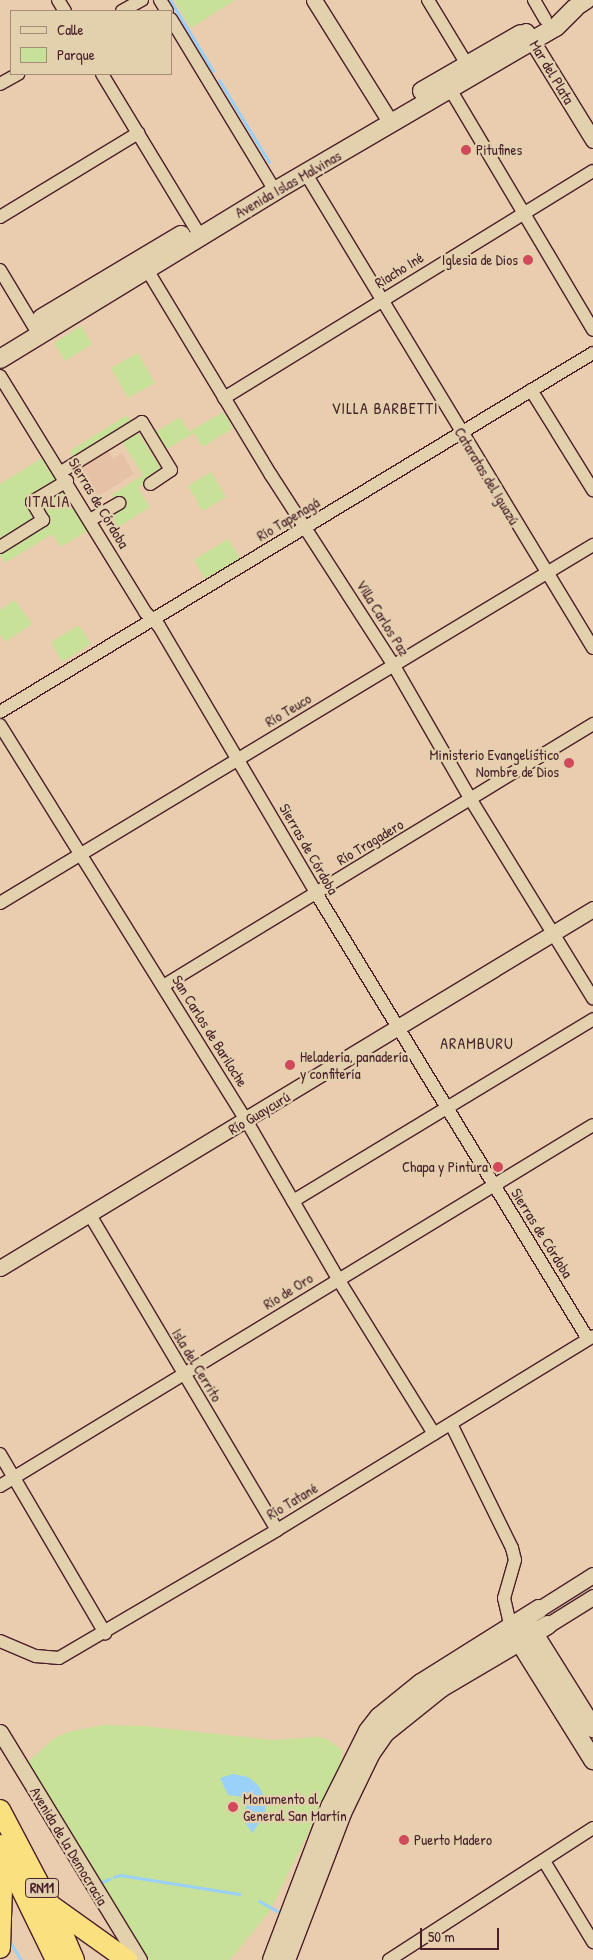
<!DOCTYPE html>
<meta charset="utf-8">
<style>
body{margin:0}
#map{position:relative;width:593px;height:1960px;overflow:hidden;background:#eacdae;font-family:"Patrick Hand",sans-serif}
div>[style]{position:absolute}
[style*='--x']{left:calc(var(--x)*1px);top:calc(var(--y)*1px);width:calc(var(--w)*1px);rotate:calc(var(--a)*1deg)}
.built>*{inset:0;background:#e6c1a6}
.green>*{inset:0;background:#c7e198}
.water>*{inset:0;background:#9ad1f9}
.stream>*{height:3px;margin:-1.5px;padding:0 1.5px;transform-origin:1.5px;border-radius:1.5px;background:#9ad1f9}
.roads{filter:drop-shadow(1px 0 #4a1f2b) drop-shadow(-1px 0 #4a1f2b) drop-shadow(0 1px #4a1f2b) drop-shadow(0 -1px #4a1f2b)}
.minor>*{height:12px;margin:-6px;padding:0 6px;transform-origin:6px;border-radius:6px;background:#e3d1ae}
.tertiary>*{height:15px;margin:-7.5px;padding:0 7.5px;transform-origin:7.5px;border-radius:7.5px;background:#e3d1ae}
.secondary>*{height:18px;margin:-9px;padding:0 9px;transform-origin:9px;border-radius:9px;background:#e3d1ae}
.trunk>*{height:20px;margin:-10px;padding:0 10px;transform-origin:10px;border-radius:10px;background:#fbe080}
.dots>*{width:14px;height:14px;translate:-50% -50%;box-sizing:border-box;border:2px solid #e3d1ae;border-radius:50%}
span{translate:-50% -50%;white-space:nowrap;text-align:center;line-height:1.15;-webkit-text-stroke:4.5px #e3d1ae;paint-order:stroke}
.shield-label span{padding:1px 4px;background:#e3d1ae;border:1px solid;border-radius:4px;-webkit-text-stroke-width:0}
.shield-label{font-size:14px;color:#4a1f2b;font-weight:700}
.street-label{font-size:15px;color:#4a1f2b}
.poi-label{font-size:15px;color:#4a1f2b}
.left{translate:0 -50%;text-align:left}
.right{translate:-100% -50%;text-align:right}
.neighbourhood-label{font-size:16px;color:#4a1f2b;letter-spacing:1px}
.legend{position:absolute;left:10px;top:10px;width:162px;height:65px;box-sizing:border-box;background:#e3d1ae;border:1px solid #a68a7a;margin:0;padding:6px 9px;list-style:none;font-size:15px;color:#4a1f2b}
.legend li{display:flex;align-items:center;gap:10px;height:25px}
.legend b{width:25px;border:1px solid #a68a7a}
.scale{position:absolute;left:420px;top:1928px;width:79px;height:22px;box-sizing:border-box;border:2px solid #4a1f2b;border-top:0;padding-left:6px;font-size:15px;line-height:18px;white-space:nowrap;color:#4a1f2b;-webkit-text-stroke:4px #e3d1ae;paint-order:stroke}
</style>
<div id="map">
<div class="built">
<i style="clip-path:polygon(107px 449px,113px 459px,122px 453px,134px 474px,94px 499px,76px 468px)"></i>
</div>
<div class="green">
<i style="clip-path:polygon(174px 0,235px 0,191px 28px)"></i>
<i style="clip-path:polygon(81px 326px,92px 344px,65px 361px,54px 343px)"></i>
<i style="clip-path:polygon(138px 353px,155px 383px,128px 398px,111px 368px)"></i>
<i style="clip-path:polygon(223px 412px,233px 428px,203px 447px,194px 433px,165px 450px,154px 433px,180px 417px,189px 432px)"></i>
<i style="clip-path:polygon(127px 415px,163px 472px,138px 488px,150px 507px,111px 532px,104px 520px,121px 509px,112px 495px,143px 475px,117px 433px,75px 459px,70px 451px)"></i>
<i style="clip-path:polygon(45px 456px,90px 529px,61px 547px,52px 534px,5px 563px,0 555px,0 484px)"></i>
<i style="clip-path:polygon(211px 472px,226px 497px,203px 511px,188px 486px)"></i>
<i style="clip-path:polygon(228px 539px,240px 558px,205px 579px,194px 560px)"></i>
<i style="clip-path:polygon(15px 600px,32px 624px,5px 642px,0 634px,0 610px)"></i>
<i style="clip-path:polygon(79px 625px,91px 644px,62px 662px,51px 642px)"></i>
<i style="clip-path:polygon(103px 1725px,143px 1726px,273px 1740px,318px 1737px,327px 1739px,342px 1750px,341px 1767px,269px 1912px,230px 1960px,146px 1960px,27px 1763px,53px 1739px,68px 1732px)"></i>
</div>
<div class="water">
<i style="clip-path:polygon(233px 1774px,248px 1777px,258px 1785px,266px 1800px,265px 1815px,252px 1833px,243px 1818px,247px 1804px,243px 1797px,228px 1795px,220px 1778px)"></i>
</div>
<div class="stream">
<i style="--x:170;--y:0;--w:83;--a:58.8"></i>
<i style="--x:219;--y:80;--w:96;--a:58.6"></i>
<i style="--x:114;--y:1877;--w:6;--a:-18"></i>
<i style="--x:120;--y:1875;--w:121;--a:9"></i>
<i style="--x:100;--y:1883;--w:10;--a:-24"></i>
<i style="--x:259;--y:1901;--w:25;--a:29"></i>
<i style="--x:8;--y:1939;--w:25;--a:58"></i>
</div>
<div class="roads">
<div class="minor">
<i style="--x:58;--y:0;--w:13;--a:58"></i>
<i style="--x:160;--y:0;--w:13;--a:58"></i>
<i style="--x:428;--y:0;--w:83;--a:58.8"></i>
<i style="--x:534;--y:0;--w:22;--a:60"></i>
<i style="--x:122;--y:11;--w:23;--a:-29"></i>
<i style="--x:171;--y:19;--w:201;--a:58.8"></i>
<i style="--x:102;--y:74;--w:189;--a:58.8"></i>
<i style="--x:0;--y:84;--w:21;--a:-29"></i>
<i style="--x:450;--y:89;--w:280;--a:59.3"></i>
<i style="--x:306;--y:174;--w:554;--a:58.81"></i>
<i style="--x:0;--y:217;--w:162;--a:-31.3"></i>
<i style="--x:143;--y:263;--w:248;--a:58.9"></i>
<i style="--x:271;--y:475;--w:227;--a:57.2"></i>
<i style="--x:394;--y:666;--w:155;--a:60.1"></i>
<i style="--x:471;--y:800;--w:233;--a:58.4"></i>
<i style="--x:0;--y:270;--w:76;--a:59"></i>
<i style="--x:0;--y:376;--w:277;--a:58.4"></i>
<i style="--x:145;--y:612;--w:20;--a:45"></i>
<i style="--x:159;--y:626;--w:310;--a:59.5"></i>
<i style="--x:316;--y:893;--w:522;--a:58.62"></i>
<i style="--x:531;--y:390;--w:118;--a:58.2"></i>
<i style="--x:224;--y:398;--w:433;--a:-31.6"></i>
<i style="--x:61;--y:472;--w:95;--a:-31.7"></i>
<i style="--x:142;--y:422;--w:56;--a:58.9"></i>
<i style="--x:171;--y:470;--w:25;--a:146"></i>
<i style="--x:90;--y:520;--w:34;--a:-30"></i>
<i style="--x:0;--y:547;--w:51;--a:-32.1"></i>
<i style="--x:43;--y:520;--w:21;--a:-121"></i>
<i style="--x:32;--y:502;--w:41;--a:-31"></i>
<i style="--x:0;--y:712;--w:693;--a:-31.19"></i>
<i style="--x:0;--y:725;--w:465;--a:58.1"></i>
<i style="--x:246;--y:1120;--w:184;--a:59.9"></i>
<i style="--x:338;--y:1279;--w:182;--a:58.2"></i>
<i style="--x:0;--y:903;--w:693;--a:-31.12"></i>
<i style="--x:163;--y:986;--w:504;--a:-31.35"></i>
<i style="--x:293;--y:1201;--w:351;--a:-31.2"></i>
<i style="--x:90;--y:1215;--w:366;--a:59.3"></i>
<i style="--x:451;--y:1424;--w:138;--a:63.8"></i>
<i style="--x:512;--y:1548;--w:12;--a:76"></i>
<i style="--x:515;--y:1560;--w:40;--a:106"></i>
<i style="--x:504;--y:1598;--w:31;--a:77"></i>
<i style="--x:0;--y:1454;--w:208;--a:59.6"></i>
<i style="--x:0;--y:1486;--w:694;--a:-31.33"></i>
<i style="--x:0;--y:1641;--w:39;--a:23"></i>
<i style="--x:36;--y:1656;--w:23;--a:5"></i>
<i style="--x:59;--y:1658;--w:253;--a:-30.4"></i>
<i style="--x:277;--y:1530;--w:371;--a:-31.5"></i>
<i style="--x:544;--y:1861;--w:95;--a:58.8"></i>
<i style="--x:389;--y:1960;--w:243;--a:-32.9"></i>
</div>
<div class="tertiary">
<i style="--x:314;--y:0;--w:145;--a:58"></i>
<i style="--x:575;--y:8;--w:14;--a:-34"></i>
<i style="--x:526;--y:31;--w:128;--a:58.4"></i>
<i style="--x:0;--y:1268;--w:693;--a:-31.19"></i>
<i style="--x:539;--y:1609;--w:64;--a:-32.2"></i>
<i style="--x:548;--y:1625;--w:53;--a:-31.9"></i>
<i style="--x:0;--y:1732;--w:267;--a:58.6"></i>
</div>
<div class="secondary">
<i style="--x:422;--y:91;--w:114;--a:-29.9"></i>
<i style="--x:42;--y:318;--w:162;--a:-30.8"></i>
<i style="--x:0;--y:359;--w:322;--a:-31.4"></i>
<i style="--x:275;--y:191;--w:325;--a:-30.3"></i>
<i style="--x:556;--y:27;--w:27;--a:-45"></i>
<i style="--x:528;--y:1624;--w:123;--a:58"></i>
<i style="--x:514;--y:1633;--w:150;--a:58.1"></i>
<i style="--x:272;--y:1960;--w:164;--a:-69.2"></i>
<i style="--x:330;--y:1807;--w:85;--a:-63.4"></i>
<i style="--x:368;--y:1731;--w:18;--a:-52"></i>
<i style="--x:379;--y:1717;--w:54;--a:-39"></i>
<i style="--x:421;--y:1683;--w:139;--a:-32.1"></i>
<i style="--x:286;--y:1960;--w:157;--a:-69.1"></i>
<i style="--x:342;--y:1813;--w:67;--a:-64.2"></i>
<i style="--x:371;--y:1753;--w:24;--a:-55"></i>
<i style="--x:385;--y:1733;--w:72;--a:-38.8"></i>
<i style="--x:441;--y:1688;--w:124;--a:-30.5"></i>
</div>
<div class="trunk">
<i style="--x:0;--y:1810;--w:107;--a:62.2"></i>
<i style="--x:50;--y:1905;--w:60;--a:66.4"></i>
<i style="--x:0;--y:1845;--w:128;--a:64"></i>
<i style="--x:50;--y:1905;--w:95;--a:35.5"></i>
<i style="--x:0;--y:1948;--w:92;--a:-88.1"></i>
</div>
</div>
<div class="dots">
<i style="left:466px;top:150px;background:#d1495b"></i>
<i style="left:528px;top:260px;background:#d1495b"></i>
<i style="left:569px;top:763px;background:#d1495b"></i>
<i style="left:290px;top:1065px;background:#d1495b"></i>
<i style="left:498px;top:1167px;background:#d1495b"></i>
<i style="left:233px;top:1807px;background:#d1495b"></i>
<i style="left:404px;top:1840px;background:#d1495b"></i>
</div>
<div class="shield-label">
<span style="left:42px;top:1888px">RN11</span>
</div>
<div class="street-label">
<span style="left:552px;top:72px;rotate:59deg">Mar del Plata</span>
<span style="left:288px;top:184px;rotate:-30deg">Avenida Islas Malvinas</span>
<span style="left:399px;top:270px;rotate:-32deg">Riacho Iné</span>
<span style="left:487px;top:476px;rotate:59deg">Cataratas del Iguazú</span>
<span style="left:99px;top:503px;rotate:59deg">Sierras de Córdoba</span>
<span style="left:288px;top:519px;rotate:-31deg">Río Tapenagá</span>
<span style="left:383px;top:618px;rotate:58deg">Villa Carlos Paz</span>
<span style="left:288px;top:710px;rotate:-31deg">Río Teuco</span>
<span style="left:370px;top:842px;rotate:-31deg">Río Tragadero</span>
<span style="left:309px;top:849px;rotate:60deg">Sierras de Córdoba</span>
<span style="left:210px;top:1031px;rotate:58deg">San Carlos de Bariloche</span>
<span style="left:259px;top:1113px;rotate:-31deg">Río Guaycurú</span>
<span style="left:542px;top:1233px;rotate:58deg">Sierras de Córdoba</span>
<span style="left:288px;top:1291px;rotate:-32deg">Río de Oro</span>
<span style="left:197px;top:1365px;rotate:59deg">Isla del Cerrito</span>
<span style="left:292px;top:1501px;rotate:-31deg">Río Tatané</span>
<span style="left:69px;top:1846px;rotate:59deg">Avenida de la Democracia</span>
</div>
<div class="poi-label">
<span class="left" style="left:476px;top:150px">Pitufines</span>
<span class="right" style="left:518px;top:260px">Iglesia de Dios</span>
<span class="right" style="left:559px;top:763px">Ministerio Evangelístico<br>Nombre de Dios</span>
<span class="left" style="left:300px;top:1065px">Heladería, panadería<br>y confitería</span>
<span class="right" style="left:488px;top:1167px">Chapa y Pintura</span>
<span class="left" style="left:243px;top:1807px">Monumento al<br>General San Martín</span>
<span class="left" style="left:414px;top:1840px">Puerto Madero</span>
</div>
<div class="neighbourhood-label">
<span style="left:385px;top:408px">VILLA BARBETTI</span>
<span style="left:49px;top:501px">ITALIA</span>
<span style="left:477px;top:1043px">ARAMBURU</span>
</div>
<ul class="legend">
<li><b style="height:6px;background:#e3d1ae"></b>Calle</li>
<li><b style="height:14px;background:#c7e198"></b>Parque</li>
</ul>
<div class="scale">50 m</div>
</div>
